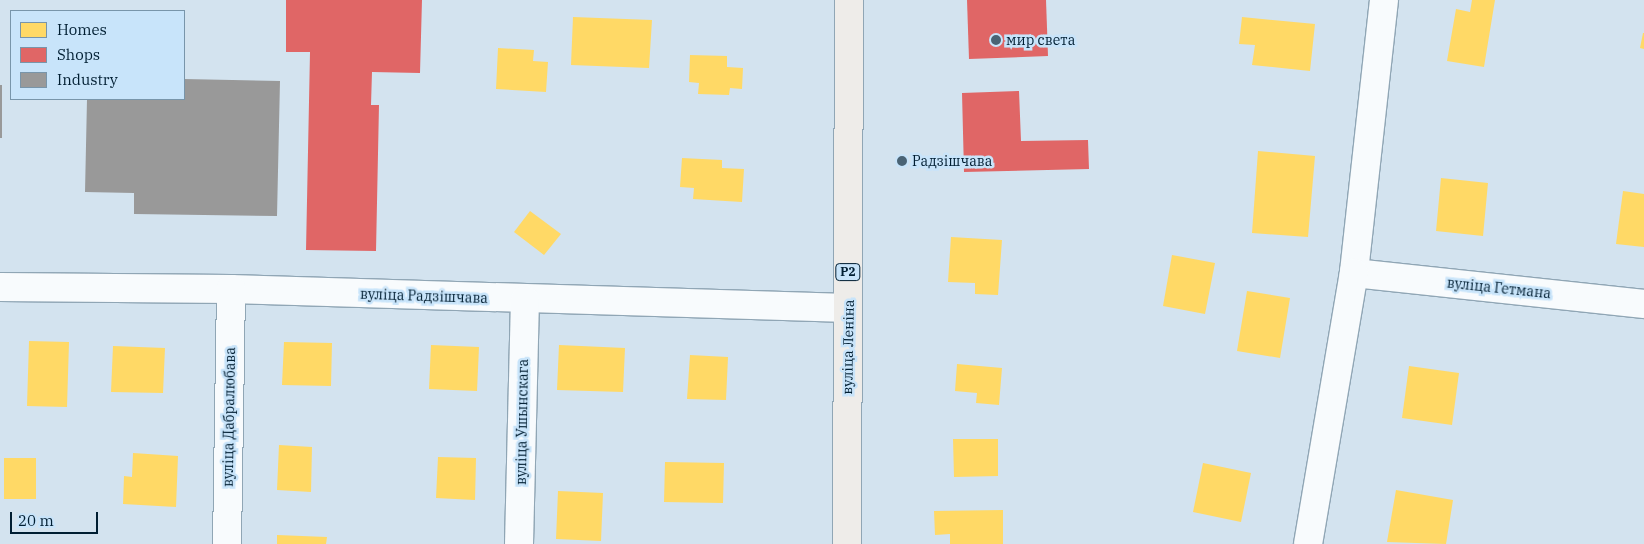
<!DOCTYPE html>
<meta charset="utf-8">
<style>
body{margin:0}
#map{position:relative;width:1644px;height:544px;overflow:hidden;background:#d3e3ef;font-family:"IBM Plex Serif",serif}
div>[style]{position:absolute}
[style*='--x']{left:calc(var(--x)*1px);top:calc(var(--y)*1px);width:calc(var(--w)*1px);rotate:calc(var(--a)*1deg)}
.homes>*{inset:0;background:#ffd966}
.shops>*{inset:0;background:#e06666}
.industry>*{inset:0;background:#999}
.roads{filter:drop-shadow(1px 0 #90a6b5) drop-shadow(-1px 0 #90a6b5) drop-shadow(0 1px #90a6b5) drop-shadow(0 -1px #90a6b5)}
.street>*{height:28px;margin:-14px;padding:0 14px;transform-origin:14px;border-radius:14px;background:#f8fbfd}
.primary>*{height:28px;margin:-14px;padding:0 14px;transform-origin:14px;border-radius:14px;background:#eeece9}
.dots>*{width:14px;height:14px;translate:-50% -50%;box-sizing:border-box;border:2px solid #c8e4fa;border-radius:50%}
span{translate:-50% -50%;white-space:nowrap;text-align:center;line-height:1.15;-webkit-text-stroke:5px #c8e4fa;paint-order:stroke}
.shield-label span{padding:1px 4px;background:#c8e4fa;border:1px solid;border-radius:4px;-webkit-text-stroke-width:0}
.shield-label{font-size:12px;color:#001e32;font-weight:700}
.poi-label{font-size:14px;color:#001e32}
.left{translate:0 -50%;text-align:left}
.street-label{font-size:14px;color:#001e32}
.legend{position:absolute;left:10px;top:10px;width:175px;height:90px;box-sizing:border-box;background:#c8e4fa;border:1px solid #7895aa;margin:0;padding:6px 9px;list-style:none;font-size:15px;color:#001e32}
.legend li{display:flex;align-items:center;gap:10px;height:25px}
.legend b{width:25px;border:1px solid #7895aa}
.scale{position:absolute;left:10px;top:512px;width:88px;height:22px;box-sizing:border-box;border:2px solid #001e32;border-top:0;padding-left:6px;font-size:15px;line-height:18px;white-space:nowrap;color:#001e32;-webkit-text-stroke:4px #c8e4fa;paint-order:stroke}
</style>
<div id="map">
<div class="homes">
<i style="clip-path:polygon(1472px 0,1495px 0,1484px 67px,1447px 61px,1456px 9px,1470px 12px)"></i>
<i style="clip-path:polygon(573px 17px,652px 20px,649px 68px,571px 65px)"></i>
<i style="clip-path:polygon(1242px 17px,1315px 24px,1310px 71px,1252px 65px,1255px 45px,1239px 44px)"></i>
<i style="clip-path:polygon(1643px 33px,1644px 33px,1644px 49px,1640px 48px)"></i>
<i style="clip-path:polygon(498px 48px,534px 50px,533px 61px,548px 62px,546px 92px,496px 89px)"></i>
<i style="clip-path:polygon(690px 55px,727px 56px,727px 67px,743px 68px,742px 89px,730px 88px,729px 95px,698px 94px,699px 83px,689px 82px)"></i>
<i style="clip-path:polygon(1258px 151px,1315px 156px,1308px 237px,1252px 233px)"></i>
<i style="clip-path:polygon(682px 158px,722px 160px,722px 168px,744px 169px,742px 202px,693px 199px,694px 188px,680px 187px)"></i>
<i style="clip-path:polygon(1441px 178px,1488px 183px,1483px 236px,1436px 231px)"></i>
<i style="clip-path:polygon(1623px 191px,1644px 194px,1644px 247px,1616px 244px)"></i>
<i style="clip-path:polygon(530px 211px,561px 234px,544px 255px,514px 232px)"></i>
<i style="clip-path:polygon(951px 237px,1002px 240px,998px 295px,975px 294px,975px 283px,948px 282px)"></i>
<i style="clip-path:polygon(1172px 255px,1215px 263px,1205px 314px,1163px 306px)"></i>
<i style="clip-path:polygon(1247px 291px,1290px 298px,1280px 358px,1237px 351px)"></i>
<i style="clip-path:polygon(29px 341px,69px 342px,67px 407px,27px 406px)"></i>
<i style="clip-path:polygon(284px 342px,332px 343px,331px 386px,282px 385px)"></i>
<i style="clip-path:polygon(431px 345px,479px 347px,477px 391px,429px 389px)"></i>
<i style="clip-path:polygon(559px 345px,625px 348px,623px 392px,557px 390px)"></i>
<i style="clip-path:polygon(113px 346px,165px 348px,163px 393px,111px 392px)"></i>
<i style="clip-path:polygon(690px 355px,728px 357px,726px 400px,687px 399px)"></i>
<i style="clip-path:polygon(957px 364px,1002px 368px,999px 405px,976px 403px,977px 393px,955px 391px)"></i>
<i style="clip-path:polygon(1409px 366px,1459px 373px,1452px 425px,1402px 418px)"></i>
<i style="clip-path:polygon(953px 439px,998px 439px,998px 476px,954px 477px)"></i>
<i style="clip-path:polygon(279px 445px,312px 447px,311px 492px,277px 490px)"></i>
<i style="clip-path:polygon(133px 453px,178px 456px,176px 507px,123px 504px,124px 476px,132px 477px)"></i>
<i style="clip-path:polygon(438px 457px,476px 458px,475px 500px,436px 498px)"></i>
<i style="clip-path:polygon(4px 458px,36px 458px,36px 499px,4px 499px)"></i>
<i style="clip-path:polygon(665px 462px,724px 463px,723px 503px,664px 502px)"></i>
<i style="clip-path:polygon(1203px 463px,1251px 473px,1241px 522px,1193px 512px)"></i>
<i style="clip-path:polygon(1396px 490px,1453px 500px,1446px 544px,1387px 542px)"></i>
<i style="clip-path:polygon(558px 491px,603px 493px,601px 541px,556px 539px)"></i>
<i style="clip-path:polygon(1003px 510px,1003px 544px,950px 544px,950px 534px,935px 535px,934px 511px)"></i>
<i style="clip-path:polygon(277px 535px,327px 537px,326px 544px,277px 544px)"></i>
</div>
<div class="shops">
<i style="clip-path:polygon(286px 0,422px 0,420px 73px,372px 72px,371px 105px,379px 105px,376px 251px,306px 250px,310px 52px,286px 52px)"></i>
<i style="clip-path:polygon(967px 0,1046px 0,1048px 56px,969px 59px)"></i>
<i style="clip-path:polygon(1019px 91px,1021px 141px,1088px 140px,1089px 169px,964px 172px,962px 93px)"></i>
</div>
<div class="industry">
<i style="clip-path:polygon(184px 79px,280px 81px,277px 216px,134px 214px,134px 193px,85px 192px,87px 99px,184px 99px)"></i>
<i style="clip-path:polygon(0 85px,2px 85px,2px 138px,0 138px)"></i>
</div>
<div class="roads">
<div class="street">
<i style="--x:1384;--y:0;--w:275;--a:96.3"></i>
<i style="--x:1354;--y:273;--w:292;--a:6.1"></i>
<i style="--x:0;--y:287;--w:231;--a:0.5"></i>
<i style="--x:231;--y:289;--w:617;--a:1.76"></i>
<i style="--x:227;--y:544;--w:255;--a:-89.1"></i>
<i style="--x:519;--y:544;--w:244;--a:-88.6"></i>
<i style="--x:1308;--y:544;--w:275;--a:-80.4"></i>
</div>
<div class="primary">
<i style="--x:847;--y:544;--w:544;--a:-89.79"></i>
</div>
</div>
<div class="dots">
<i style="left:996px;top:40px;background:#4a6374"></i>
<i style="left:902px;top:161px;background:#4a6374"></i>
</div>
<div class="shield-label">
<span style="left:848px;top:272px">Р2</span>
</div>
<div class="poi-label">
<span class="left" style="left:1006px;top:40px">мир света</span>
<span class="left" style="left:912px;top:161px">Радзішчава</span>
</div>
<div class="street-label">
<span style="left:1499px;top:288px;rotate:6deg">вуліца Гетмана</span>
<span style="left:424px;top:296px;rotate:2deg">вуліца Радзішчава</span>
<span style="left:848px;top:347px;rotate:-89deg">вуліца Леніна</span>
<span style="left:229px;top:417px;rotate:-89deg">вуліца Дабралюбава</span>
<span style="left:522px;top:422px;rotate:-89deg">вуліца Ушынскага</span>
</div>
<ul class="legend">
<li><b style="height:14px;background:#ffd966"></b>Homes</li>
<li><b style="height:14px;background:#e06666"></b>Shops</li>
<li><b style="height:14px;background:#999"></b>Industry</li>
</ul>
<div class="scale">20 m</div>
</div>
